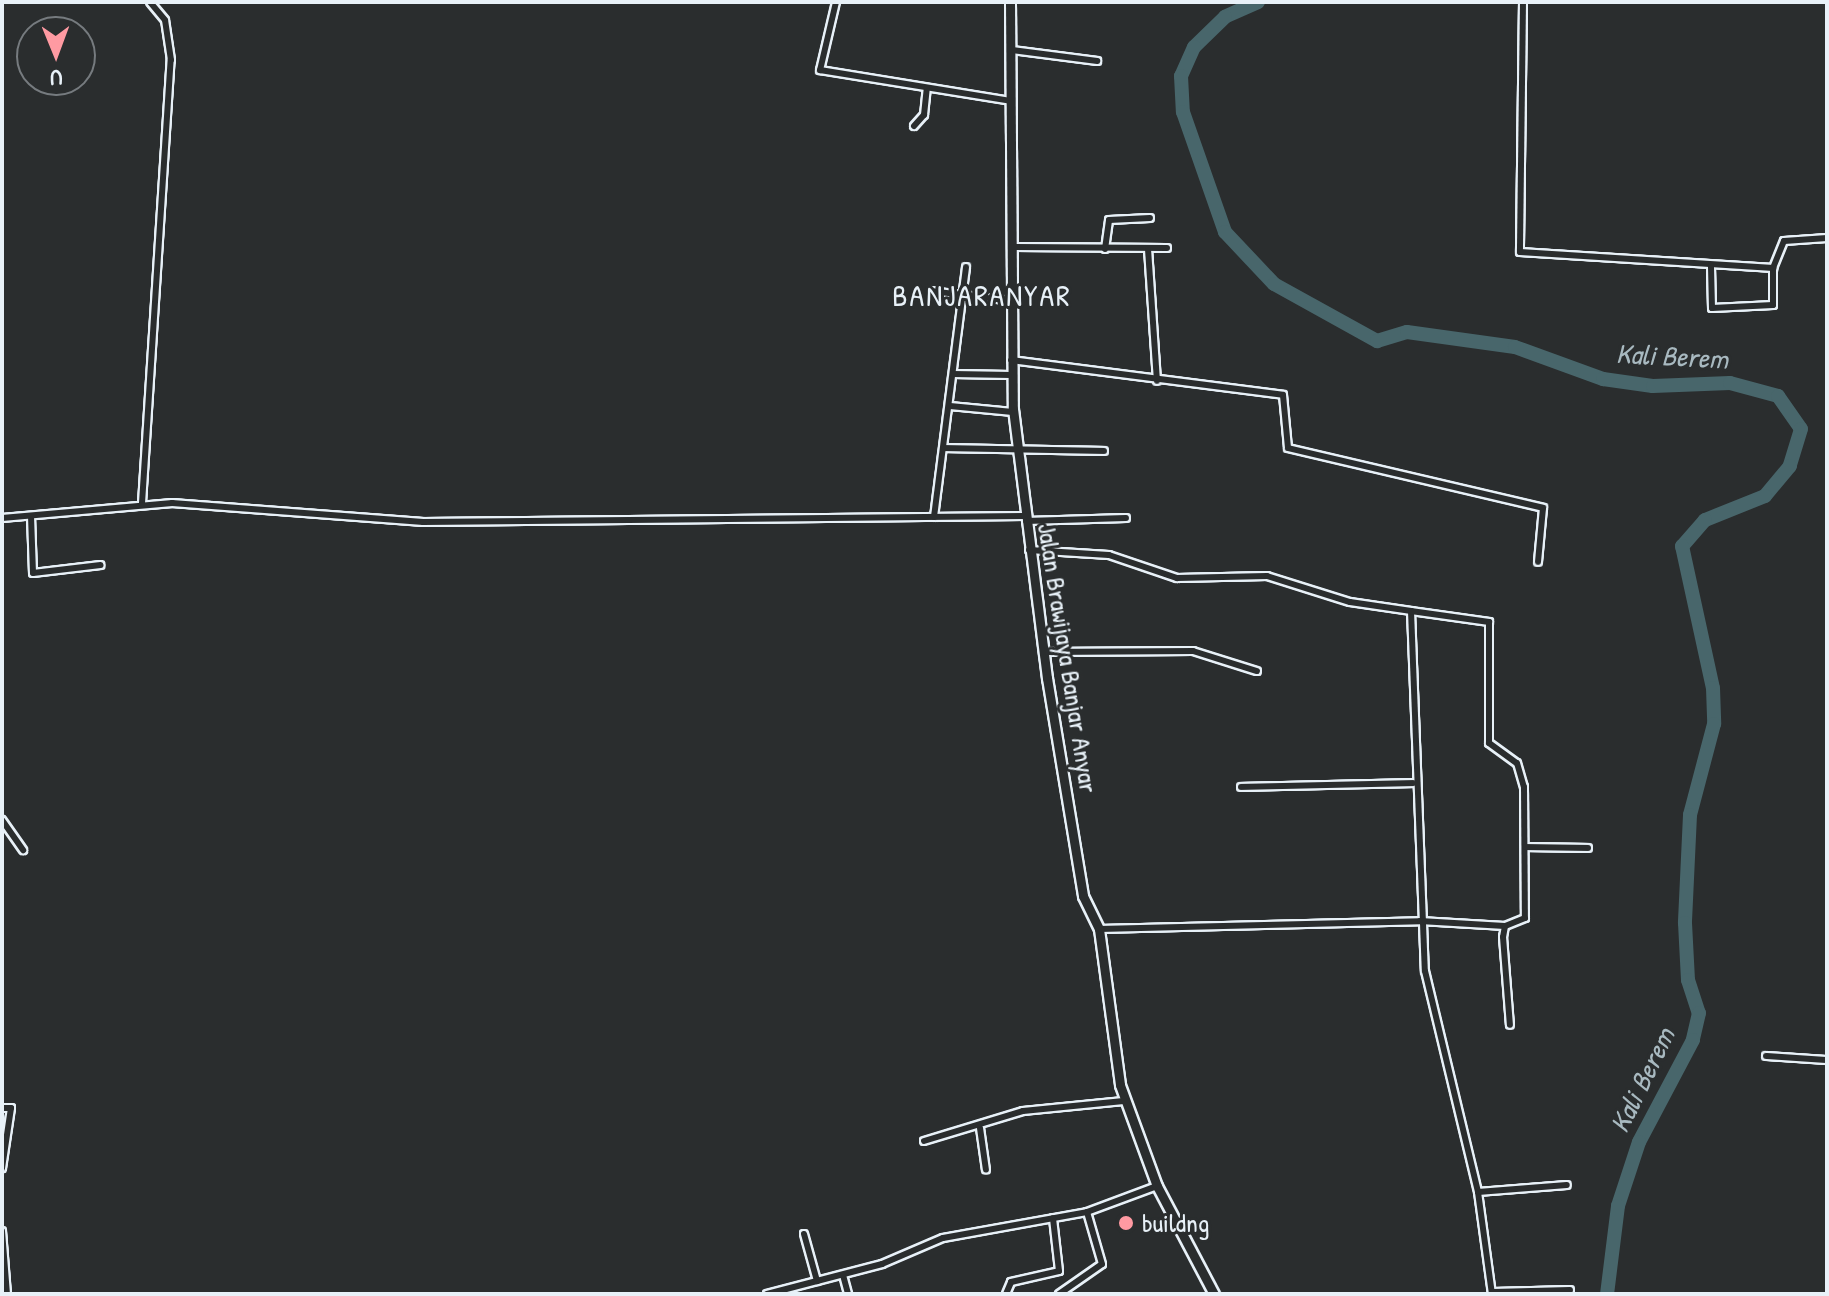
<!DOCTYPE html>
<style>
body{margin:0}
#map{position:relative;width:1829px;height:1296px;overflow:hidden;background:#2a2d2e;font-family:"Patrick Hand",sans-serif}
div>[style]{position:absolute}
[style*='--x']{left:calc(var(--x)*1px);top:calc(var(--y)*1px);width:calc(var(--w)*1px);rotate:calc(var(--a)*1deg)}
.river>*{height:14px;margin:-7px;padding:0 7px;transform-origin:7px;border-radius:7px;background:#48666b}
.roads{filter:drop-shadow(2px 0 #e8f1f8) drop-shadow(-2px 0 #e8f1f8) drop-shadow(0 2px #e8f1f8) drop-shadow(0 -2px #e8f1f8)}
.street>*{height:6px;margin:-3px;padding:0 3px;transform-origin:3px;border-radius:3px;background:#2a2d2e}
.secondary>*{height:9px;margin:-4.5px;padding:0 4.5px;transform-origin:4.5px;border-radius:4.5px;background:#2a2d2e}
.dots>*{width:22px;height:22px;translate:-50% -50%;box-sizing:border-box;border:4px solid #2a2d2e;border-radius:50%}
span{translate:-50% -50%;white-space:nowrap;text-align:center;line-height:1.15;-webkit-text-stroke:6px #2a2d2e;paint-order:stroke}
.street-label{font-size:26px;color:#e8f1f8}
.poi-label{font-size:26px;color:#e8f1f8}
.left{translate:0 -50%;text-align:left}
.water-label{font-size:28px;color:#a8b9c0;font-style:italic}
.quarter-label{font-size:30px;color:#e8f1f8;letter-spacing:2px}
.frame{position:absolute;inset:0;border:4px solid #e8f1f8;pointer-events:none}
.north{position:absolute;left:16px;top:16px;width:80px;height:80px;box-sizing:border-box;background:#2a2d2e;border:2px solid #767b7f;border-radius:50%;rotate:179deg;font-size:22px;font-weight:700;line-height:32px;text-align:center;color:#e8f1f8}
.north::after{content:'';display:block;margin:auto;width:28px;height:36px;background:#ff9aa2;clip-path:polygon(50% 0,100% 100%,50% 72%,0 100%)}
</style>
<div id="map">
<div class="river">
<i style="--x:1258;--y:2;--w:36;--a:156"></i>
<i style="--x:1225;--y:17;--w:43;--a:135.9"></i>
<i style="--x:1194;--y:47;--w:32;--a:114"></i>
<i style="--x:1181;--y:76;--w:36;--a:87"></i>
<i style="--x:1183;--y:112;--w:127;--a:70.7"></i>
<i style="--x:1225;--y:232;--w:71;--a:46.7"></i>
<i style="--x:1274;--y:284;--w:118;--a:29"></i>
<i style="--x:1377;--y:341;--w:31;--a:-17"></i>
<i style="--x:1407;--y:332;--w:109;--a:7.9"></i>
<i style="--x:1515;--y:347;--w:94;--a:20"></i>
<i style="--x:1603;--y:379;--w:50;--a:8"></i>
<i style="--x:1653;--y:386;--w:77;--a:-2.2"></i>
<i style="--x:1730;--y:383;--w:50;--a:15.2"></i>
<i style="--x:1778;--y:396;--w:40;--a:55.1"></i>
<i style="--x:1801;--y:429;--w:39;--a:107"></i>
<i style="--x:1790;--y:466;--w:39;--a:130"></i>
<i style="--x:1765;--y:496;--w:65;--a:158.2"></i>
<i style="--x:1705;--y:520;--w:35;--a:131"></i>
<i style="--x:1682;--y:546;--w:145;--a:77.7"></i>
<i style="--x:1713;--y:688;--w:36;--a:88"></i>
<i style="--x:1714;--y:724;--w:94;--a:104.8"></i>
<i style="--x:1690;--y:815;--w:108;--a:92.7"></i>
<i style="--x:1685;--y:923;--w:57;--a:87"></i>
<i style="--x:1688;--y:980;--w:35;--a:72"></i>
<i style="--x:1699;--y:1013;--w:28;--a:103"></i>
<i style="--x:1693;--y:1040;--w:115;--a:117.9"></i>
<i style="--x:1639;--y:1142;--w:67;--a:108.2"></i>
<i style="--x:1618;--y:1206;--w:89;--a:97.1"></i>
</div>
<div class="roads">
<div class="street">
<i style="--x:836;--y:2;--w:70;--a:103.2"></i>
<i style="--x:820;--y:70;--w:193;--a:9.2"></i>
<i style="--x:1523;--y:2;--w:250;--a:90.7"></i>
<i style="--x:1520;--y:252;--w:254;--a:3.6"></i>
<i style="--x:1773;--y:268;--w:37;--a:90"></i>
<i style="--x:1773;--y:305;--w:61;--a:177.2"></i>
<i style="--x:1712;--y:308;--w:42;--a:-91.4"></i>
<i style="--x:1012;--y:50;--w:86;--a:7.4"></i>
<i style="--x:914;--y:126;--w:15;--a:-48"></i>
<i style="--x:924;--y:115;--w:27;--a:-84"></i>
<i style="--x:1015;--y:247;--w:152;--a:0.4"></i>
<i style="--x:1105;--y:249;--w:29;--a:-82"></i>
<i style="--x:1109;--y:220;--w:41;--a:-2.8"></i>
<i style="--x:1148;--y:249;--w:132;--a:86.1"></i>
<i style="--x:1773;--y:268;--w:29;--a:-68"></i>
<i style="--x:1784;--y:241;--w:43;--a:-4"></i>
<i style="--x:931;--y:291;--w:82;--a:7"></i>
<i style="--x:1011;--y:360;--w:274;--a:7.3"></i>
<i style="--x:1283;--y:395;--w:53;--a:84.6"></i>
<i style="--x:1288;--y:448;--w:262;--a:13.2"></i>
<i style="--x:1543;--y:508;--w:54;--a:95.3"></i>
<i style="--x:953;--y:374;--w:58;--a:1"></i>
<i style="--x:950;--y:406;--w:63;--a:5.4"></i>
<i style="--x:945;--y:448;--w:159;--a:1.1"></i>
<i style="--x:142;--y:503;--w:444;--a:-86.3"></i>
<i style="--x:171;--y:60;--w:40;--a:-98.5"></i>
<i style="--x:165;--y:20;--w:23;--a:-130"></i>
<i style="--x:31;--y:516;--w:57;--a:88"></i>
<i style="--x:33;--y:573;--w:68;--a:-6.7"></i>
<i style="--x:934;--y:517;--w:252;--a:-82.7"></i>
<i style="--x:2;--y:518;--w:171;--a:-5"></i>
<i style="--x:172;--y:503;--w:252;--a:4.3"></i>
<i style="--x:423;--y:522;--w:601;--a:-0.57"></i>
<i style="--x:1026;--y:521;--w:100;--a:-1.7"></i>
<i style="--x:1029;--y:550;--w:80;--a:3.6"></i>
<i style="--x:1109;--y:555;--w:72;--a:18.7"></i>
<i style="--x:1177;--y:578;--w:90;--a:-1.3"></i>
<i style="--x:1267;--y:576;--w:87;--a:17.4"></i>
<i style="--x:1350;--y:602;--w:62;--a:8.4"></i>
<i style="--x:1411;--y:611;--w:360;--a:87.8"></i>
<i style="--x:1425;--y:971;--w:227;--a:76.5"></i>
<i style="--x:1478;--y:1192;--w:103;--a:82.2"></i>
<i style="--x:1411;--y:611;--w:79;--a:8"></i>
<i style="--x:1489;--y:622;--w:121;--a:90"></i>
<i style="--x:1489;--y:743;--w:34;--a:36"></i>
<i style="--x:1517;--y:763;--w:25;--a:74"></i>
<i style="--x:1524;--y:787;--w:131;--a:89.6"></i>
<i style="--x:1525;--y:918;--w:22;--a:158"></i>
<i style="--x:1505;--y:926;--w:11;--a:100"></i>
<i style="--x:1503;--y:937;--w:88;--a:85.5"></i>
<i style="--x:1044;--y:652;--w:149;--a:-0.4"></i>
<i style="--x:1193;--y:651;--w:67;--a:17.4"></i>
<i style="--x:1241;--y:787;--w:172;--a:-1.3"></i>
<i style="--x:2;--y:820;--w:37;--a:55"></i>
<i style="--x:1526;--y:847;--w:62;--a:0.9"></i>
<i style="--x:1099;--y:929;--w:321;--a:-1.4"></i>
<i style="--x:1420;--y:921;--w:85;--a:3.4"></i>
<i style="--x:1766;--y:1056;--w:61;--a:3.8"></i>
<i style="--x:2;--y:1108;--w:9;--a:0"></i>
<i style="--x:11;--y:1108;--w:61;--a:98.5"></i>
<i style="--x:980;--y:1128;--w:42;--a:81.9"></i>
<i style="--x:924;--y:1141;--w:103;--a:-16.9"></i>
<i style="--x:1023;--y:1111;--w:101;--a:-5.7"></i>
<i style="--x:1478;--y:1192;--w:89;--a:-4.5"></i>
<i style="--x:2;--y:1231;--w:63;--a:85.5"></i>
<i style="--x:804;--y:1234;--w:49;--a:74.5"></i>
<i style="--x:843;--y:1275;--w:20;--a:75"></i>
<i style="--x:1493;--y:1292;--w:77;--a:-1.5"></i>
<i style="--x:767;--y:1294;--w:119;--a:-14.6"></i>
<i style="--x:882;--y:1264;--w:66;--a:-23.1"></i>
<i style="--x:943;--y:1238;--w:146;--a:-10.2"></i>
<i style="--x:1087;--y:1212;--w:75;--a:-20.4"></i>
<i style="--x:1006;--y:1294;--w:13;--a:-67"></i>
<i style="--x:1011;--y:1282;--w:49;--a:-12.9"></i>
<i style="--x:1059;--y:1271;--w:53;--a:-96.5"></i>
<i style="--x:1059;--y:1294;--w:52;--a:-34.9"></i>
<i style="--x:1102;--y:1264;--w:54;--a:-106.1"></i>
</div>
<div class="secondary">
<i style="--x:1010;--y:2;--w:407;--a:89.6"></i>
<i style="--x:1013;--y:409;--w:271;--a:82.8"></i>
<i style="--x:1047;--y:678;--w:221;--a:80.6"></i>
<i style="--x:1083;--y:896;--w:37;--a:64"></i>
<i style="--x:1099;--y:929;--w:157;--a:82.3"></i>
<i style="--x:1120;--y:1085;--w:108;--a:69.9"></i>
<i style="--x:1157;--y:1186;--w:122;--a:62.2"></i>
</div>
</div>
<div class="dots">
<i style="left:1126px;top:1223px;background:#ff9aa2"></i>
</div>
<div class="street-label">
<span style="left:1068px;top:658px;rotate:81deg">Jalan Brawijaya Banjar Anyar</span>
</div>
<div class="poi-label">
<span class="left" style="left:1142px;top:1223px">buildng</span>
</div>
<div class="water-label">
<span style="left:1672px;top:356px;rotate:3deg">Kali Berem</span>
<span style="left:1642px;top:1080px;rotate:-64deg">Kali Berem</span>
</div>
<div class="quarter-label">
<span style="left:982px;top:295px">BANJARANYAR</span>
</div>
<div class="frame"></div>
<div class="north">U</div>
</div>
